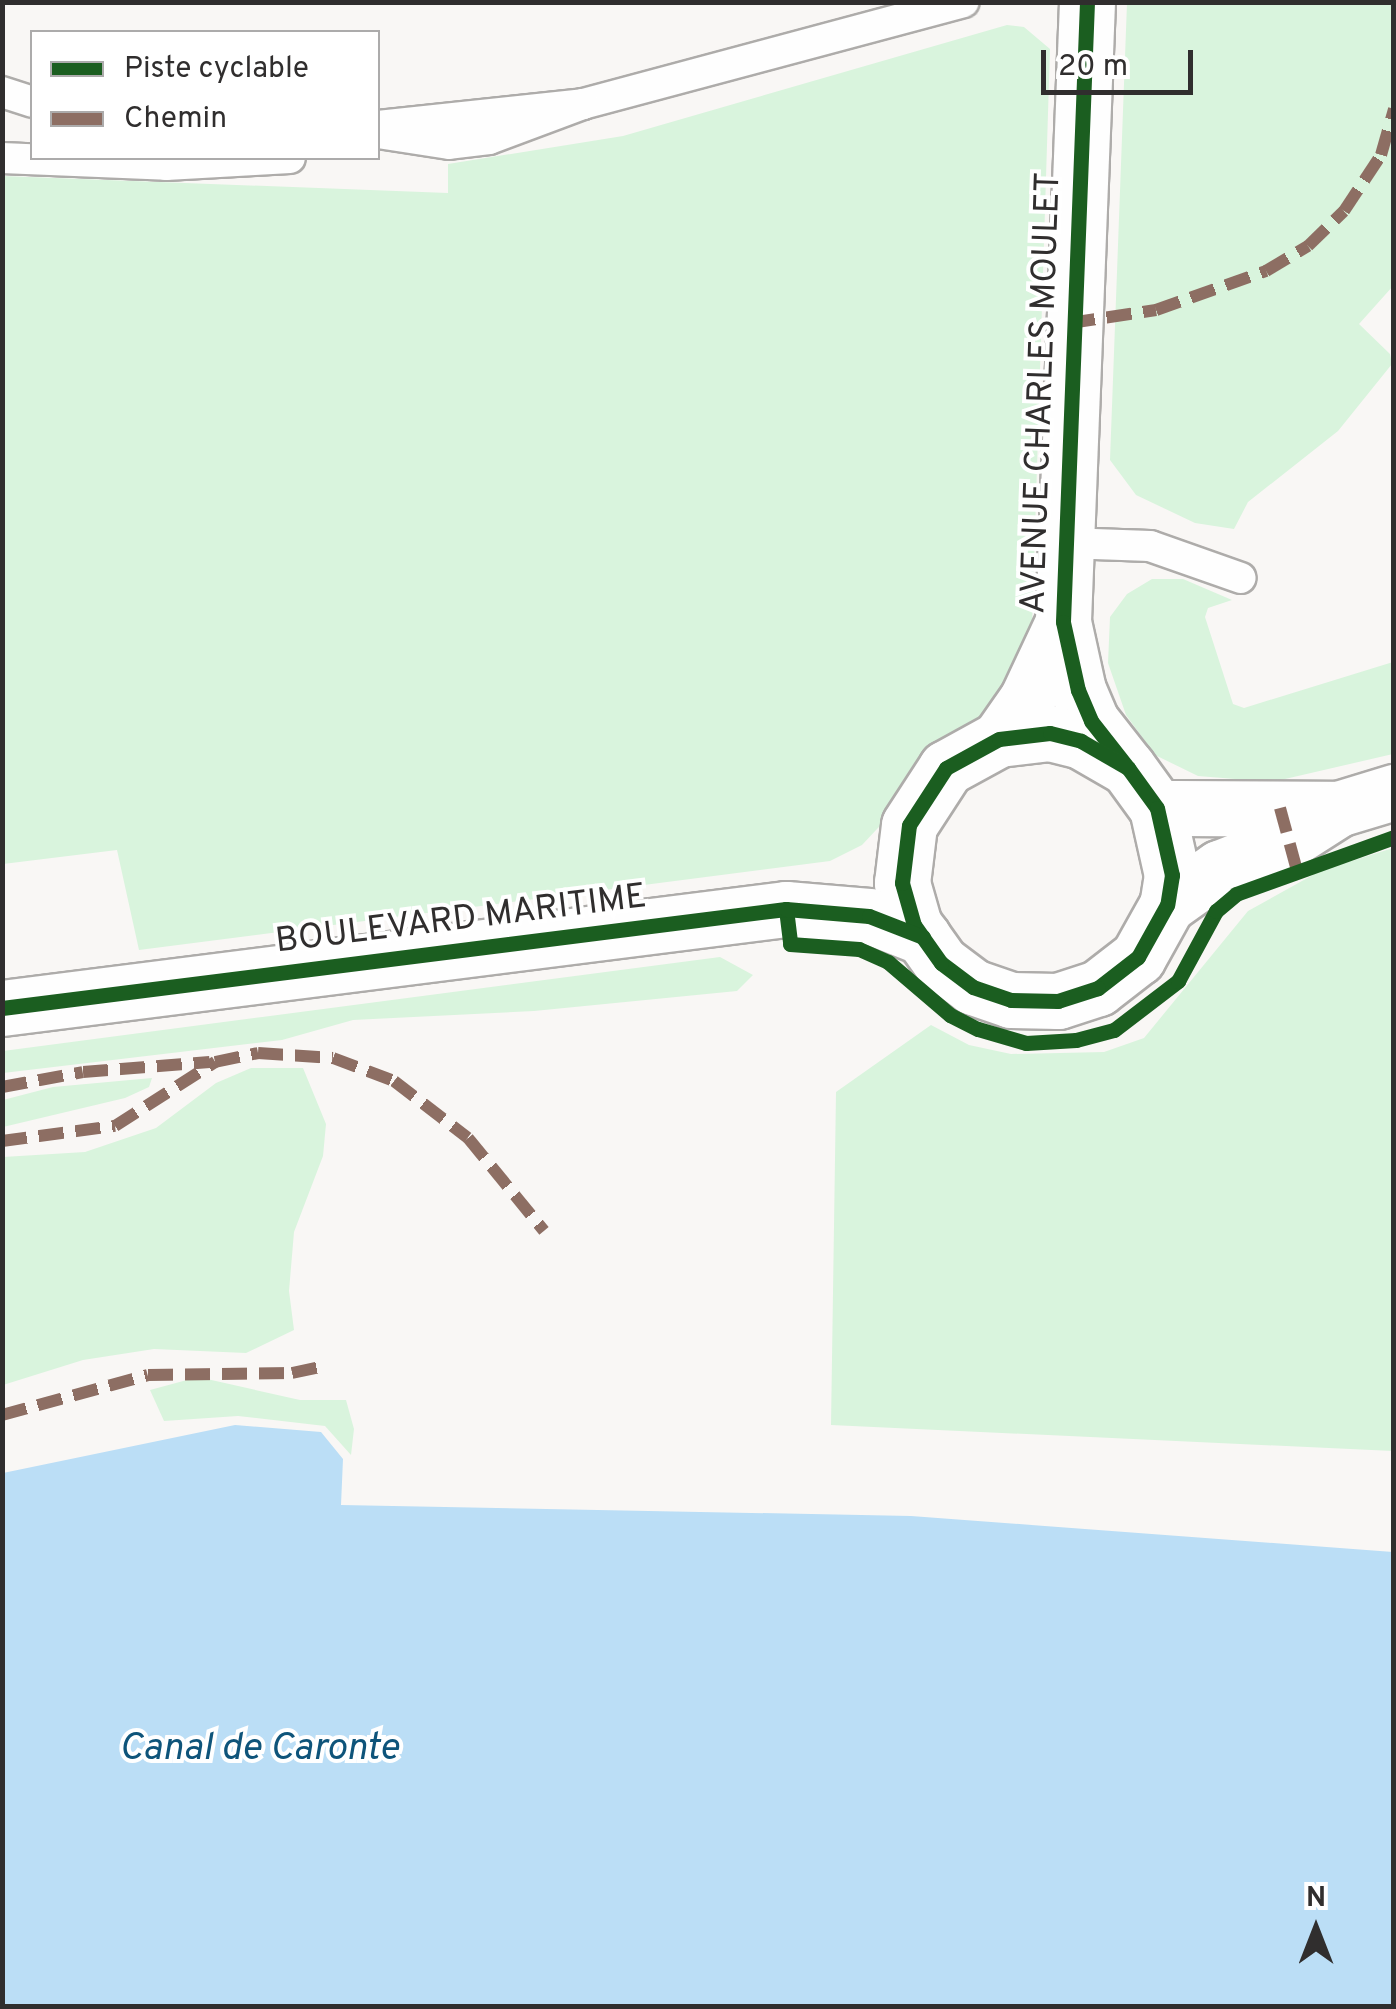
<!DOCTYPE html>
<style>
body{margin:0}
#map{position:relative;width:1396px;height:2009px;overflow:hidden;background:#f9f7f5;font-family:Overpass,sans-serif}
div>[style]{position:absolute}
[style*='--x']{left:calc(var(--x)*1px);top:calc(var(--y)*1px);width:calc(var(--w)*1px);rotate:calc(var(--a)*1deg)}
.green>*{inset:0;background:#d9f4dd}
.water>*{inset:0;background:#bbdef6}
.roads{filter:drop-shadow(2px 0 #aeacaa) drop-shadow(-2px 0 #aeacaa) drop-shadow(0 2px #aeacaa) drop-shadow(0 -2px #aeacaa)}
.service>*{height:30px;margin:-15px;padding:0 15px;transform-origin:15px;border-radius:15px;background:#fefefe}
.minor>*{height:55px;margin:-27.5px;padding:0 27.5px;transform-origin:27.5px;border-radius:27.5px;background:#fefefe}
.quiet>*{height:12px;margin-top:-6px;transform-origin:0;background:repeating-linear-gradient(90deg,#8d6e63 0 25px,transparent 0 37px)}
.cycleway>*{height:15px;margin:-7.5px;padding:0 7.5px;transform-origin:7.5px;border-radius:7.5px;background:#1b5e20}
span{translate:-50% -50%;white-space:nowrap;text-align:center;line-height:1.15;-webkit-text-stroke:8px #fff;paint-order:stroke}
.street-label{font-size:35px;color:#302e2e}
.water-label{font-size:38px;color:#0e547a;font-style:italic}
.frame{position:absolute;inset:0;border:5px solid #302e2e;pointer-events:none}
.legend{position:absolute;left:30px;top:30px;width:350px;height:130px;box-sizing:border-box;background:#fff;border:2px solid #acabab;margin:0;padding:12px 18px;list-style:none;font-size:30px;color:#302e2e}
.legend li{display:flex;align-items:center;gap:20px;height:50px}
.legend b{width:50px;border:2px solid #acabab}
.north{position:absolute;left:1266px;top:1879px;width:100px;height:100px;-webkit-text-stroke:8px #fff;paint-order:stroke;rotate:0deg;font-size:28px;font-weight:700;line-height:40px;text-align:center;color:#302e2e}
.north::after{content:'';display:block;margin:auto;width:35px;height:45px;background:#302e2e;clip-path:polygon(50% 0,100% 100%,50% 72%,0 100%)}
.scale{position:absolute;left:1041px;top:50px;width:152px;height:45px;box-sizing:border-box;border:5px solid #302e2e;border-top:0;padding-left:12px;font-size:30px;line-height:35px;white-space:nowrap;color:#302e2e;-webkit-text-stroke:8px #fff;paint-order:stroke}
</style>
<div id="map">
<div class="green">
<i style="clip-path:polygon(1127px 3px,1393px 3px,1393px 286px,1359px 324px,1390px 354px,1392px 364px,1338px 431px,1248px 502px,1234px 529px,1195px 523px,1136px 495px,1110px 460px)"></i>
<i style="clip-path:polygon(1007px 25px,1024px 27px,1050px 49px,1032px 628px,997px 701px,862px 845px,830px 861px,139px 950px,117px 850px,3px 864px,3px 176px,448px 193px,448px 164px,623px 136px)"></i>
<i style="clip-path:polygon(1152px 579px,1183px 579px,1232px 600px,1208px 608px,1205px 617px,1233px 704px,1244px 708px,1393px 662px,1393px 754px,1272px 782px,1198px 776px,1155px 755px,1126px 715px,1108px 663px,1110px 617px,1127px 594px)"></i>
<i style="clip-path:polygon(1393px 848px,1393px 1451px,831px 1425px,836px 1092px,931px 1025px,969px 1045px,1011px 1054px,1104px 1052px,1144px 1038px,1248px 911px,1320px 871px)"></i>
<i style="clip-path:polygon(720px 957px,753px 975px,737px 991px,534px 1011px,353px 1020px,282px 1040px,3px 1073px,3px 1051px)"></i>
<i style="clip-path:polygon(251px 1068px,303px 1068px,326px 1124px,323px 1156px,294px 1232px,289px 1291px,294px 1330px,246px 1353px,154px 1349px,83px 1360px,3px 1385px,3px 1157px,85px 1152px,156px 1128px,216px 1083px)"></i>
<i style="clip-path:polygon(152px 1078px,149px 1087px,125px 1098px,3px 1127px,3px 1100px,53px 1087px)"></i>
<i style="clip-path:polygon(198px 1377px,300px 1400px,346px 1400px,354px 1429px,351px 1455px,325px 1426px,238px 1416px,164px 1421px,150px 1390px)"></i>
</div>
<div class="water">
<i style="clip-path:polygon(235px 1425px,321px 1432px,343px 1459px,341px 1505px,911px 1516px,1393px 1552px,1393px 2006px,3px 2006px,3px 1473px)"></i>
</div>
<div class="roads">
<div class="service">
<i style="--x:2;--y:92;--w:32;--a:18"></i>
<i style="--x:583;--y:104;--w:394;--a:-15"></i>
<i style="--x:378;--y:126;--w:206;--a:-6.1"></i>
<i style="--x:583;--y:104;--w:100;--a:159.6"></i>
<i style="--x:489;--y:139;--w:40;--a:172.9"></i>
<i style="--x:449;--y:144;--w:72;--a:-171.2"></i>
<i style="--x:2;--y:158;--w:164;--a:2.4"></i>
<i style="--x:166;--y:165;--w:124;--a:-3.2"></i>
<i style="--x:1066;--y:543;--w:84;--a:2"></i>
<i style="--x:1150;--y:546;--w:96;--a:19.4"></i>
</div>
<div class="minor">
<i style="--x:1087;--y:2;--w:620;--a:92.22"></i>
<i style="--x:1063;--y:622;--w:70;--a:77.6"></i>
<i style="--x:1078;--y:690;--w:34;--a:67"></i>
<i style="--x:1091;--y:721;--w:60;--a:51.8"></i>
<i style="--x:1128;--y:768;--w:49;--a:54.1"></i>
<i style="--x:1157;--y:808;--w:69;--a:77.4"></i>
<i style="--x:1172;--y:875;--w:30;--a:99"></i>
<i style="--x:1167;--y:905;--w:60;--a:119.1"></i>
<i style="--x:1138;--y:957;--w:51;--a:142.2"></i>
<i style="--x:1098;--y:988;--w:42;--a:162"></i>
<i style="--x:1058;--y:1001;--w:47;--a:-178.8"></i>
<i style="--x:1011;--y:1000;--w:40;--a:-161.1"></i>
<i style="--x:973;--y:987;--w:40;--a:-143"></i>
<i style="--x:941;--y:963;--w:47;--a:-125.4"></i>
<i style="--x:914;--y:925;--w:44;--a:-105.9"></i>
<i style="--x:902;--y:883;--w:58;--a:-83.1"></i>
<i style="--x:909;--y:825;--w:68;--a:-57"></i>
<i style="--x:946;--y:768;--w:60;--a:-28.7"></i>
<i style="--x:999;--y:739;--w:51;--a:-6.7"></i>
<i style="--x:1050;--y:733;--w:32;--a:14"></i>
<i style="--x:1081;--y:741;--w:54;--a:29.9"></i>
<i style="--x:999;--y:739;--w:49;--a:-55"></i>
<i style="--x:1027;--y:699;--w:85;--a:-64.9"></i>
<i style="--x:1157;--y:808;--w:181;--a:0.3"></i>
<i style="--x:1167;--y:905;--w:64;--a:-35.4"></i>
<i style="--x:1219;--y:868;--w:74;--a:-21.4"></i>
<i style="--x:1288;--y:841;--w:59;--a:-32.6"></i>
<i style="--x:1338;--y:809;--w:59;--a:-16.9"></i>
<i style="--x:2;--y:1008;--w:790;--a:-7.2"></i>
<i style="--x:786;--y:909;--w:83;--a:4.8"></i>
<i style="--x:869;--y:916;--w:58;--a:21.3"></i>
</div>
</div>
<div class="quiet">
<i style="--x:1070;--y:323;--w:87;--a:-8.6"></i>
<i style="--x:1156;--y:310;--w:117;--a:-19.5"></i>
<i style="--x:1266;--y:271;--w:49;--a:-30.8"></i>
<i style="--x:1308;--y:246;--w:50;--a:-44.2"></i>
<i style="--x:1344;--y:211;--w:67;--a:-56.5"></i>
<i style="--x:1381;--y:155;--w:48;--a:-74.2"></i>
<i style="--x:1280;--y:808;--w:61;--a:74.8"></i>
<i style="--x:2;--y:1087;--w:82;--a:-10.5"></i>
<i style="--x:83;--y:1072;--w:127;--a:-4.5"></i>
<i style="--x:2;--y:1141;--w:114;--a:-7.6"></i>
<i style="--x:115;--y:1126;--w:119;--a:-32.6"></i>
<i style="--x:215;--y:1062;--w:44;--a:-11.8"></i>
<i style="--x:258;--y:1053;--w:75;--a:3.8"></i>
<i style="--x:333;--y:1058;--w:65;--a:20.7"></i>
<i style="--x:394;--y:1081;--w:93;--a:37.6"></i>
<i style="--x:468;--y:1138;--w:120;--a:50.7"></i>
<i style="--x:2;--y:1415;--w:151;--a:-15.3"></i>
<i style="--x:148;--y:1375;--w:144;--a:-0.8"></i>
<i style="--x:292;--y:1373;--w:33;--a:-12"></i>
</div>
<div class="cycleway">
<i style="--x:1087;--y:2;--w:620;--a:92.22"></i>
<i style="--x:1063;--y:622;--w:70;--a:77.6"></i>
<i style="--x:1078;--y:690;--w:34;--a:67"></i>
<i style="--x:1091;--y:721;--w:60;--a:51.8"></i>
<i style="--x:1128;--y:768;--w:49;--a:54.1"></i>
<i style="--x:1157;--y:808;--w:69;--a:77.4"></i>
<i style="--x:1172;--y:875;--w:30;--a:99"></i>
<i style="--x:1167;--y:905;--w:60;--a:119.1"></i>
<i style="--x:1138;--y:957;--w:51;--a:142.2"></i>
<i style="--x:1098;--y:988;--w:42;--a:162"></i>
<i style="--x:1058;--y:1001;--w:47;--a:-178.8"></i>
<i style="--x:1011;--y:1000;--w:40;--a:-161.1"></i>
<i style="--x:973;--y:987;--w:40;--a:-143"></i>
<i style="--x:941;--y:963;--w:47;--a:-125.4"></i>
<i style="--x:914;--y:925;--w:44;--a:-105.9"></i>
<i style="--x:902;--y:883;--w:58;--a:-83.1"></i>
<i style="--x:909;--y:825;--w:68;--a:-57"></i>
<i style="--x:946;--y:768;--w:60;--a:-28.7"></i>
<i style="--x:999;--y:739;--w:51;--a:-6.7"></i>
<i style="--x:1050;--y:733;--w:32;--a:14"></i>
<i style="--x:1081;--y:741;--w:54;--a:29.9"></i>
<i style="--x:786;--y:909;--w:35;--a:83"></i>
<i style="--x:790;--y:944;--w:69;--a:4.1"></i>
<i style="--x:859;--y:949;--w:32;--a:24"></i>
<i style="--x:888;--y:962;--w:82;--a:40.5"></i>
<i style="--x:950;--y:1015;--w:31;--a:27"></i>
<i style="--x:978;--y:1029;--w:50;--a:16.3"></i>
<i style="--x:1026;--y:1043;--w:50;--a:-3.4"></i>
<i style="--x:1076;--y:1040;--w:39;--a:-15"></i>
<i style="--x:1114;--y:1030;--w:81;--a:-37.4"></i>
<i style="--x:1178;--y:981;--w:80;--a:-61.5"></i>
<i style="--x:1216;--y:911;--w:26;--a:-40"></i>
<i style="--x:1236;--y:894;--w:168;--a:-19.8"></i>
<i style="--x:2;--y:1008;--w:790;--a:-7.2"></i>
<i style="--x:786;--y:909;--w:83;--a:4.8"></i>
<i style="--x:869;--y:916;--w:58;--a:21.3"></i>
</div>
<div class="street-label">
<span style="left:1042px;top:393px;rotate:-88deg">AVENUE CHARLES MOULET</span>
<span style="left:461px;top:920px;rotate:-7deg">BOULEVARD MARITIME</span>
</div>
<div class="water-label">
<span style="left:259px;top:1750px">Canal de Caronte</span>
</div>
<div class="frame"></div>
<ul class="legend">
<li><b style="height:12px;background:#1b5e20"></b>Piste cyclable</li>
<li><b style="height:12px;background:#8d6e63"></b>Chemin</li>
</ul>
<div class="north">N</div>
<div class="scale">20 m</div>
</div>
